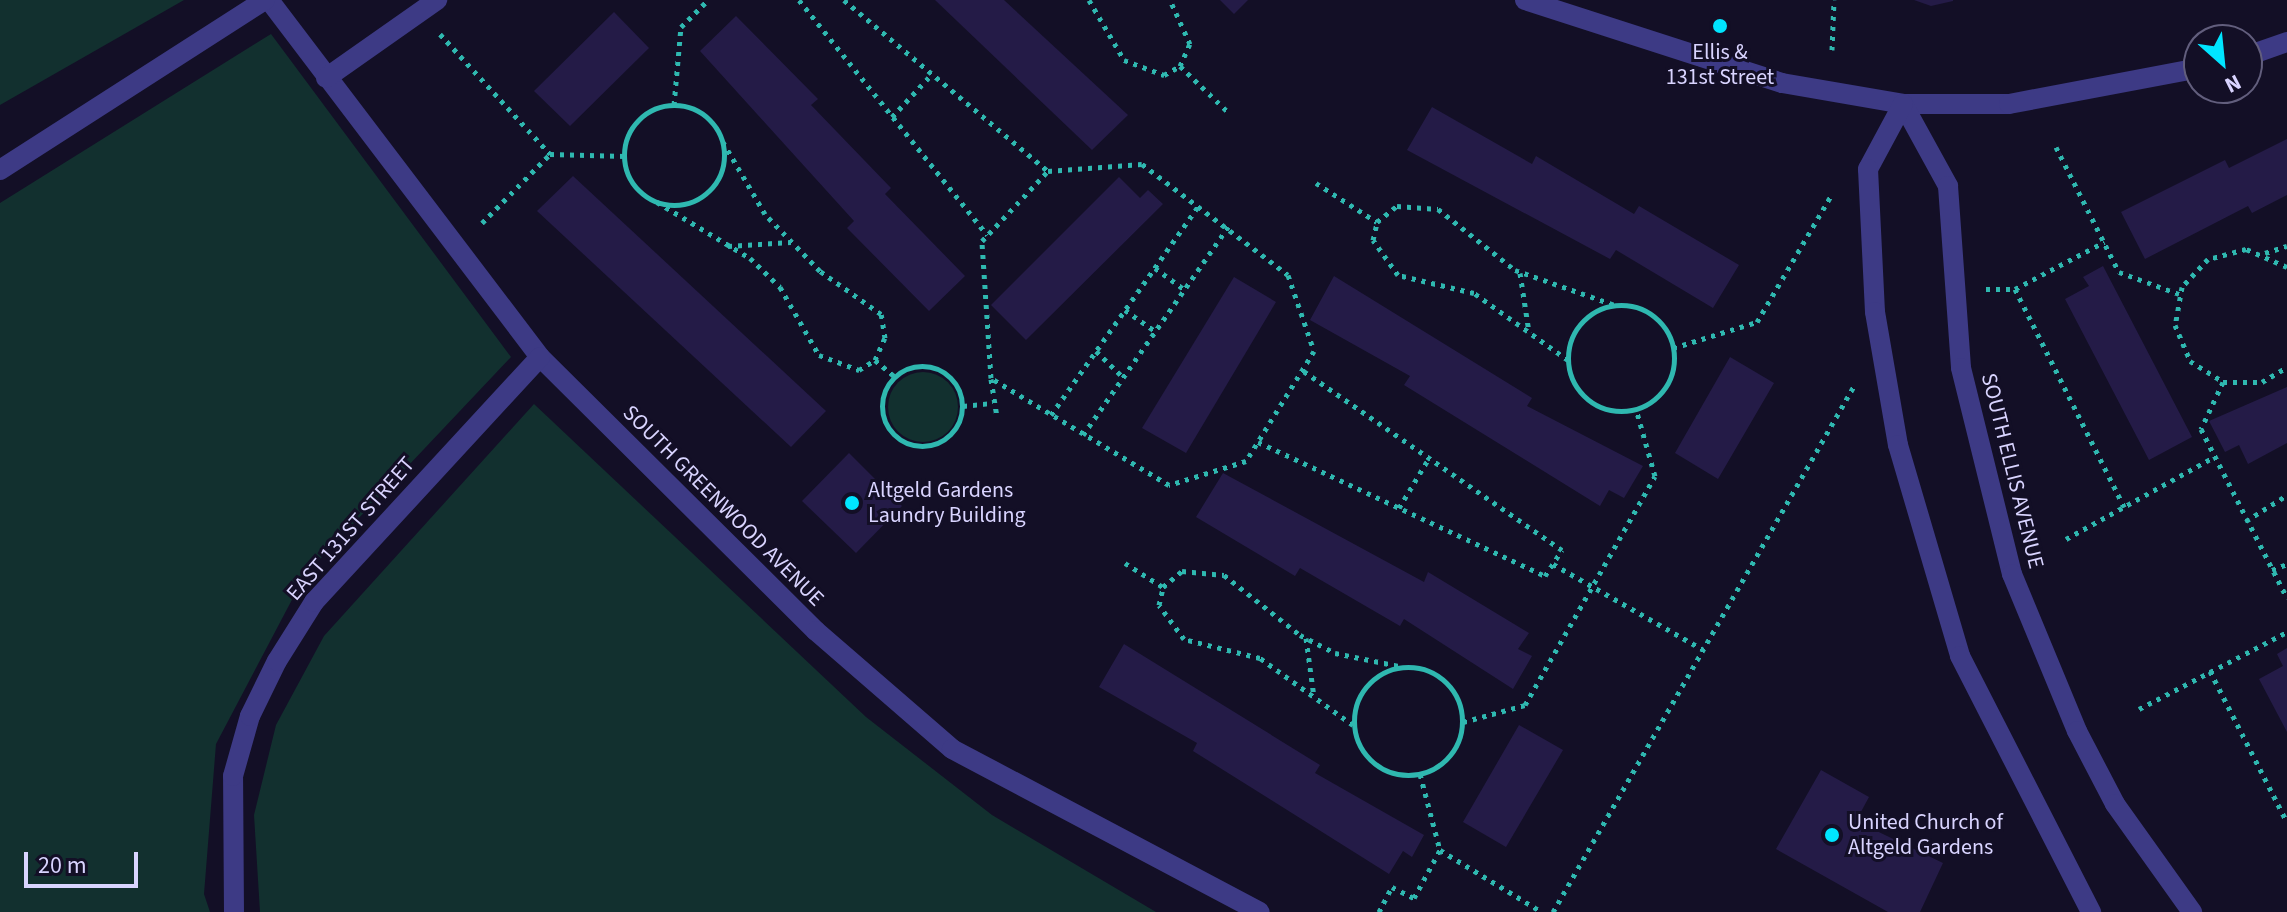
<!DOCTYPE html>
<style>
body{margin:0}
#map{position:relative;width:2287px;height:912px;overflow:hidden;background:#130f26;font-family:"Source Sans 3",sans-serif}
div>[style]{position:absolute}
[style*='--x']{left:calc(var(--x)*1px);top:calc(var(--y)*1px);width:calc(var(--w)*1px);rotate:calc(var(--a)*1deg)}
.green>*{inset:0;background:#12302f}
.round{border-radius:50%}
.building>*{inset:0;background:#241b47}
.path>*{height:5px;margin-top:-2.5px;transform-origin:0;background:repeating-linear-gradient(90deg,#2fb8b0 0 4px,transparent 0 10px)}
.path>.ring{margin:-2.5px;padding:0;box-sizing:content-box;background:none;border:5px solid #2fb8b0;border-radius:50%}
.minor>*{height:20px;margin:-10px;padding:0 10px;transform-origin:10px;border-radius:10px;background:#3d3a85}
.dots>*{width:22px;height:22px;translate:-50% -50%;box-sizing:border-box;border:4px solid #130f26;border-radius:50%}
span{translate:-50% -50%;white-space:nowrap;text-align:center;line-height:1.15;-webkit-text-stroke:6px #130f26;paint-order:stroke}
.poi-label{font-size:22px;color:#d9d4ff}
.left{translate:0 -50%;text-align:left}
.street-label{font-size:22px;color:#d9d4ff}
.north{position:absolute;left:2183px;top:24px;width:80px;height:80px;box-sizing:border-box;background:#130f26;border:2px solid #625e7d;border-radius:50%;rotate:153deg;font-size:22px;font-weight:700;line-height:32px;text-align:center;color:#d9d4ff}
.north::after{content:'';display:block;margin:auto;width:28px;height:36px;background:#00e5ff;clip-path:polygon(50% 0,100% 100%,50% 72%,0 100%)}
.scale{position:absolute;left:24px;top:852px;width:114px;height:36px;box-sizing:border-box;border:4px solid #d9d4ff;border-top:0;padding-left:10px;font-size:24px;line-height:28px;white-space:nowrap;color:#d9d4ff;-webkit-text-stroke:6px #130f26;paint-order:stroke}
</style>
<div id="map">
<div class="green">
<i style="clip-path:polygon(0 0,184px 0,0 105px)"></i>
<i style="clip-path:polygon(271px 34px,511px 357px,305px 575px,216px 744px,204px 894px,210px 912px,0 912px,0 203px)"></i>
<i class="round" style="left:888px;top:372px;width:70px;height:70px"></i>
<i style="clip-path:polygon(534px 404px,866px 717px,992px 815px,1156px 912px,260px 912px,254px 815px,276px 725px,324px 636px)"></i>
</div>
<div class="building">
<i style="clip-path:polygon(935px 0,1004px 0,1128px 115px,1092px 150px)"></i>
<i style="clip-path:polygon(1220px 0,1248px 0,1234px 14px)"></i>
<i style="clip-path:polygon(1914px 0,1953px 0,1953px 1px,1931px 6px)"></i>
<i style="clip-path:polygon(614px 12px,649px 48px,570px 126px,534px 91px)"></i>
<i style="clip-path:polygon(736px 16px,818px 99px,811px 105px,891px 188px,885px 194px,965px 276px,929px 311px,847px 228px,854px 221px,700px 51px)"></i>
<i style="clip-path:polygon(1432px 107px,1532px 164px,1536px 156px,1634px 214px,1639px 206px,1739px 265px,1713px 308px,1616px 250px,1610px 259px,1407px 150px)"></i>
<i style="clip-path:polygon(2287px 139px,2287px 195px,2252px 213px,2248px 206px,2145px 259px,2121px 212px,2225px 160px,2229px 168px)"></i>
<i style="clip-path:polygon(573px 176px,826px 411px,791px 447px,537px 211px)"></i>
<i style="clip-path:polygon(1119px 177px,1140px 198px,1148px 190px,1163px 204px,1026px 340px,991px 305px)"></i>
<i style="clip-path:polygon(2103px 266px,2192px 437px,2149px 460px,2065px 299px,2089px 286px,2083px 277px)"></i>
<i style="clip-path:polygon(1334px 276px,1532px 398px,1527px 406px,1643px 466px,1624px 498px,1609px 490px,1600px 506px,1404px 385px,1410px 376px,1310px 320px)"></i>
<i style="clip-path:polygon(1234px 277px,1276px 302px,1186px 453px,1142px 428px)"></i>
<i style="clip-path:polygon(1730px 357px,1774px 383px,1718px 479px,1675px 453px)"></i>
<i style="clip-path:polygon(2287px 387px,2287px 443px,2248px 464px,2239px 445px,2225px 452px,2209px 421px)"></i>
<i style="clip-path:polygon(849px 453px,902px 506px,856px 553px,802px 501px)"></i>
<i style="clip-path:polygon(1223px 473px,1424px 582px,1428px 572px,1529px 633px,1518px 649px,1532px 656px,1513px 689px,1404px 619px,1400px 626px,1300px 568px,1295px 576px,1196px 517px)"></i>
<i style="clip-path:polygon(1124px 644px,1320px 765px,1315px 773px,1424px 835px,1412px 857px,1403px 851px,1389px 874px,1193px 751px,1197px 743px,1099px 687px)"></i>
<i style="clip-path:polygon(2287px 648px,2287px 732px,2259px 679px,2283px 666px,2277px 654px)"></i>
<i style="clip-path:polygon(1519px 725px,1563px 750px,1506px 847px,1463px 822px)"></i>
<i style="clip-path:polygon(1821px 770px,1869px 797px,1856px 821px,1943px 863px,1920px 912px,1888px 912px,1776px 849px)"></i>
</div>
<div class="path">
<i style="--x:799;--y:0;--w:301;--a:51.3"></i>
<i style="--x:844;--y:0;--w:266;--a:40"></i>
<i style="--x:1089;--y:0;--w:69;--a:59.7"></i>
<i style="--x:1124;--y:60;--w:43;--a:20.6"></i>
<i style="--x:1164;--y:75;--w:18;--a:-29"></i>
<i style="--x:1180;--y:66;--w:24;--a:-66"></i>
<i style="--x:1190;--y:44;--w:48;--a:-114.4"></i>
<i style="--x:440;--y:34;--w:163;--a:47.5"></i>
<i style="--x:1832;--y:50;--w:50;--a:-87.7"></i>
<i style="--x:1180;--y:66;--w:68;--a:43.8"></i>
<i style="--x:674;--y:105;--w:78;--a:-84.9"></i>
<i style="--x:681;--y:27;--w:38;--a:-45"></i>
<i class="ring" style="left:624px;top:105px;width:95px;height:95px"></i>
<i style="--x:892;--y:117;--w:59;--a:-47.1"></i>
<i style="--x:2056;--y:147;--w:140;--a:63.3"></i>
<i style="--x:2119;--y:272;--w:64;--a:20.1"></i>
<i style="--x:1142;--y:164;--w:183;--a:37.2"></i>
<i style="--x:1288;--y:275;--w:80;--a:71.1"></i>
<i style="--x:1314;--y:351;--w:129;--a:121.7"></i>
<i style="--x:1246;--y:461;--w:81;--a:162.7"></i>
<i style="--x:1169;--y:485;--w:208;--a:-149"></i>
<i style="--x:991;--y:378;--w:137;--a:-93.8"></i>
<i style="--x:982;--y:241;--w:96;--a:-46.7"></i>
<i style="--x:1048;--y:171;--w:94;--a:-4.3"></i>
<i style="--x:1316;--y:183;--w:72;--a:32.6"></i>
<i style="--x:657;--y:202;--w:109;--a:31.1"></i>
<i style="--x:750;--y:258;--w:42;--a:44"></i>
<i style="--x:780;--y:287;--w:78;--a:60.2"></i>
<i style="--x:819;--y:355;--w:43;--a:20.6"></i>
<i style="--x:859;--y:370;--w:19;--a:-32"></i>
<i style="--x:875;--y:360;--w:24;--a:-66"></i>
<i style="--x:885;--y:338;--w:24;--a:-99"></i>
<i style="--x:881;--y:314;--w:75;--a:-144.8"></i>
<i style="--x:820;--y:271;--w:79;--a:-134"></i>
<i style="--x:765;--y:214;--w:83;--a:-120.3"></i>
<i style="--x:482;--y:223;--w:97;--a:-45.4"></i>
<i style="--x:550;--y:154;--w:75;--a:1.5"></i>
<i style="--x:728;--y:246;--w:63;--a:-3.6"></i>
<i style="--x:2265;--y:253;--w:23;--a:-18"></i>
<i style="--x:2287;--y:267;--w:45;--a:-156.3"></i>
<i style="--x:2246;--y:249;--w:39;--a:165"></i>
<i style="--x:2208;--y:259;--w:38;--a:133"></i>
<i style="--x:2182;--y:287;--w:39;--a:100"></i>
<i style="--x:2175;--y:325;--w:39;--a:67"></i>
<i style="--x:2190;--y:361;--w:39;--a:32"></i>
<i style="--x:2223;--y:382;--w:39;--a:0"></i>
<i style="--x:2262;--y:382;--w:29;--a:-31"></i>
<i style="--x:1155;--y:268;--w:36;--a:36"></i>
<i style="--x:1520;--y:273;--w:60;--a:81.3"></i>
<i style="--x:1986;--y:289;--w:29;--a:0"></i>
<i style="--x:2015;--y:289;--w:101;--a:-27.8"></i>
<i style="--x:2015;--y:289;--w:244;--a:63.4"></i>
<i class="ring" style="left:1568px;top:305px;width:101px;height:101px"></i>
<i style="--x:1125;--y:310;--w:37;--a:35"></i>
<i style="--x:1673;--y:348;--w:88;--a:-17.2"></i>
<i style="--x:1757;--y:322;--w:146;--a:-59.6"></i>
<i style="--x:1096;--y:351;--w:37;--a:44"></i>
<i style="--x:875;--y:360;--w:25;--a:40"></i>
<i style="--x:1568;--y:360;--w:115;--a:-144.5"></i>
<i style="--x:1474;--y:293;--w:78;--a:-166.7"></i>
<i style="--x:1398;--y:275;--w:43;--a:-125.5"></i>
<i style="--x:1373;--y:240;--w:18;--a:-77"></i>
<i style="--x:1377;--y:222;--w:26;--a:-39"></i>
<i style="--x:1397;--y:206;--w:41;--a:4.2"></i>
<i style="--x:1438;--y:209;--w:98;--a:38.4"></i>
<i style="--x:1515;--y:270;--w:106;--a:19.3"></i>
<i class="ring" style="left:882px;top:366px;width:75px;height:75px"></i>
<i style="--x:991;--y:379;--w:36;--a:81"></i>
<i style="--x:2223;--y:382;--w:52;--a:115.1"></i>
<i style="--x:2201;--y:429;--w:190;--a:63"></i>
<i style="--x:963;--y:406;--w:30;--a:-6"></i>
<i style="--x:1051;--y:415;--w:258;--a:-54.8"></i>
<i style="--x:1083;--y:435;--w:254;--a:-55.1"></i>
<i style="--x:1258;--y:442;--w:317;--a:25"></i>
<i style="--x:1545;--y:576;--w:31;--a:-57"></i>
<i style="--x:1562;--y:550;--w:316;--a:-145.3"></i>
<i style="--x:1399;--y:508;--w:58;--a:-59"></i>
<i style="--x:2246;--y:521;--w:49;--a:-32.4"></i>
<i style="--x:2066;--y:539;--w:169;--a:-29"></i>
<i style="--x:1125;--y:563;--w:45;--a:32.3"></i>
<i style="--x:1553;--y:564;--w:172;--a:29.7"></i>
<i style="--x:2272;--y:570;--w:16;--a:-22"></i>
<i style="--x:1306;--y:638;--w:60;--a:82.3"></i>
<i class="ring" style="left:1354px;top:667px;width:103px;height:103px"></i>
<i style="--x:2210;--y:671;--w:169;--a:63"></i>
<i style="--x:2139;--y:709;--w:167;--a:-27.5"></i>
<i style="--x:1463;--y:722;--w:64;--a:-15.3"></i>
<i style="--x:1525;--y:705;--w:263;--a:-60.4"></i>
<i style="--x:1655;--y:476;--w:70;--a:-105.8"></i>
<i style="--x:1353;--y:725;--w:115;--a:-144.2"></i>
<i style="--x:1260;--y:658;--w:78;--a:-166"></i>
<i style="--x:1184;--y:639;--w:42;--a:-126.3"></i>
<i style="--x:1159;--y:605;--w:18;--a:-77"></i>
<i style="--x:1163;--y:587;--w:25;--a:-40"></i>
<i style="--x:1182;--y:571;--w:42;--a:5.4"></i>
<i style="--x:1224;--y:575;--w:97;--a:38.3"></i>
<i style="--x:1300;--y:635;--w:39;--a:27"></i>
<i style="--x:1335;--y:653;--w:70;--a:11.5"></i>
<i style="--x:1420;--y:774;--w:79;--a:75.3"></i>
<i style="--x:1440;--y:850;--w:119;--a:31.3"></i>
<i style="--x:1379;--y:912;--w:28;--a:-63"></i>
<i style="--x:1392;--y:887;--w:25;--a:27"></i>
<i style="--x:1414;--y:898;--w:55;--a:-61.6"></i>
<i style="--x:1553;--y:912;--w:606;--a:-60.22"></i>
</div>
<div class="minor">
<i style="--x:269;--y:0;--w:448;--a:52.8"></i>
<i style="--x:540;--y:357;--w:389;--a:44.8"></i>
<i style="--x:816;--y:631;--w:180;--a:40.9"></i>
<i style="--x:952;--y:749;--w:348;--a:27.9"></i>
<i style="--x:1525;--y:0;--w:270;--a:17.9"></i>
<i style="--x:1782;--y:83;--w:123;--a:9.8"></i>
<i style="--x:1903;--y:104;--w:106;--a:0"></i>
<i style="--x:2009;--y:104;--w:193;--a:-10.7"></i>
<i style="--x:2247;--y:56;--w:42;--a:-19.3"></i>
<i style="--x:326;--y:78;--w:136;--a:-35.1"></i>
<i style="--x:1903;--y:104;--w:94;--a:61.2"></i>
<i style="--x:1948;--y:186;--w:182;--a:85.9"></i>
<i style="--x:1961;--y:368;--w:212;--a:76.1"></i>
<i style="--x:2012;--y:574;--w:170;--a:67.5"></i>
<i style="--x:2077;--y:731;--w:82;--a:62.5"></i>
<i style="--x:2115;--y:804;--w:133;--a:54.5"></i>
<i style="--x:1903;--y:104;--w:74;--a:118.3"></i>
<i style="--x:1868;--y:169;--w:143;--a:87.2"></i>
<i style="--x:1875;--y:312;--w:135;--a:80.2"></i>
<i style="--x:1898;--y:445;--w:220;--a:73.6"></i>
<i style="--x:1960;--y:656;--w:288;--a:62.9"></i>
<i style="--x:0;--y:170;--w:315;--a:-32.7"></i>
<i style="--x:234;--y:912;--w:136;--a:-90.4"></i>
<i style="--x:233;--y:776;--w:62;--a:-74.2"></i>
<i style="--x:250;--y:716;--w:61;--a:-63.9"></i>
<i style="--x:277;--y:661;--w:70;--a:-57.9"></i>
<i style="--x:314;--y:602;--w:333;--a:-47.3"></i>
</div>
<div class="dots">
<i style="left:1720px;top:26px;background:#00e5ff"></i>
<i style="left:852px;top:503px;background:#00e5ff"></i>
<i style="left:1832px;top:835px;background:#00e5ff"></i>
</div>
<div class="poi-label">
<span style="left:1720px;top:65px">Ellis &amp;<br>131st Street</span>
<span class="left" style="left:868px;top:503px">Altgeld Gardens<br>Laundry Building</span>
<span class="left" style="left:1848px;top:835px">United Church of<br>Altgeld Gardens</span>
</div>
<div class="street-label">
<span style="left:2012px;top:471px;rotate:76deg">SOUTH ELLIS AVENUE</span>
<span style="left:723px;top:506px;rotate:45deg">SOUTH GREENWOOD AVENUE</span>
<span style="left:351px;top:529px;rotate:-49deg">EAST 131ST STREET</span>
</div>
<div class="north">N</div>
<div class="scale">20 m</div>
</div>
